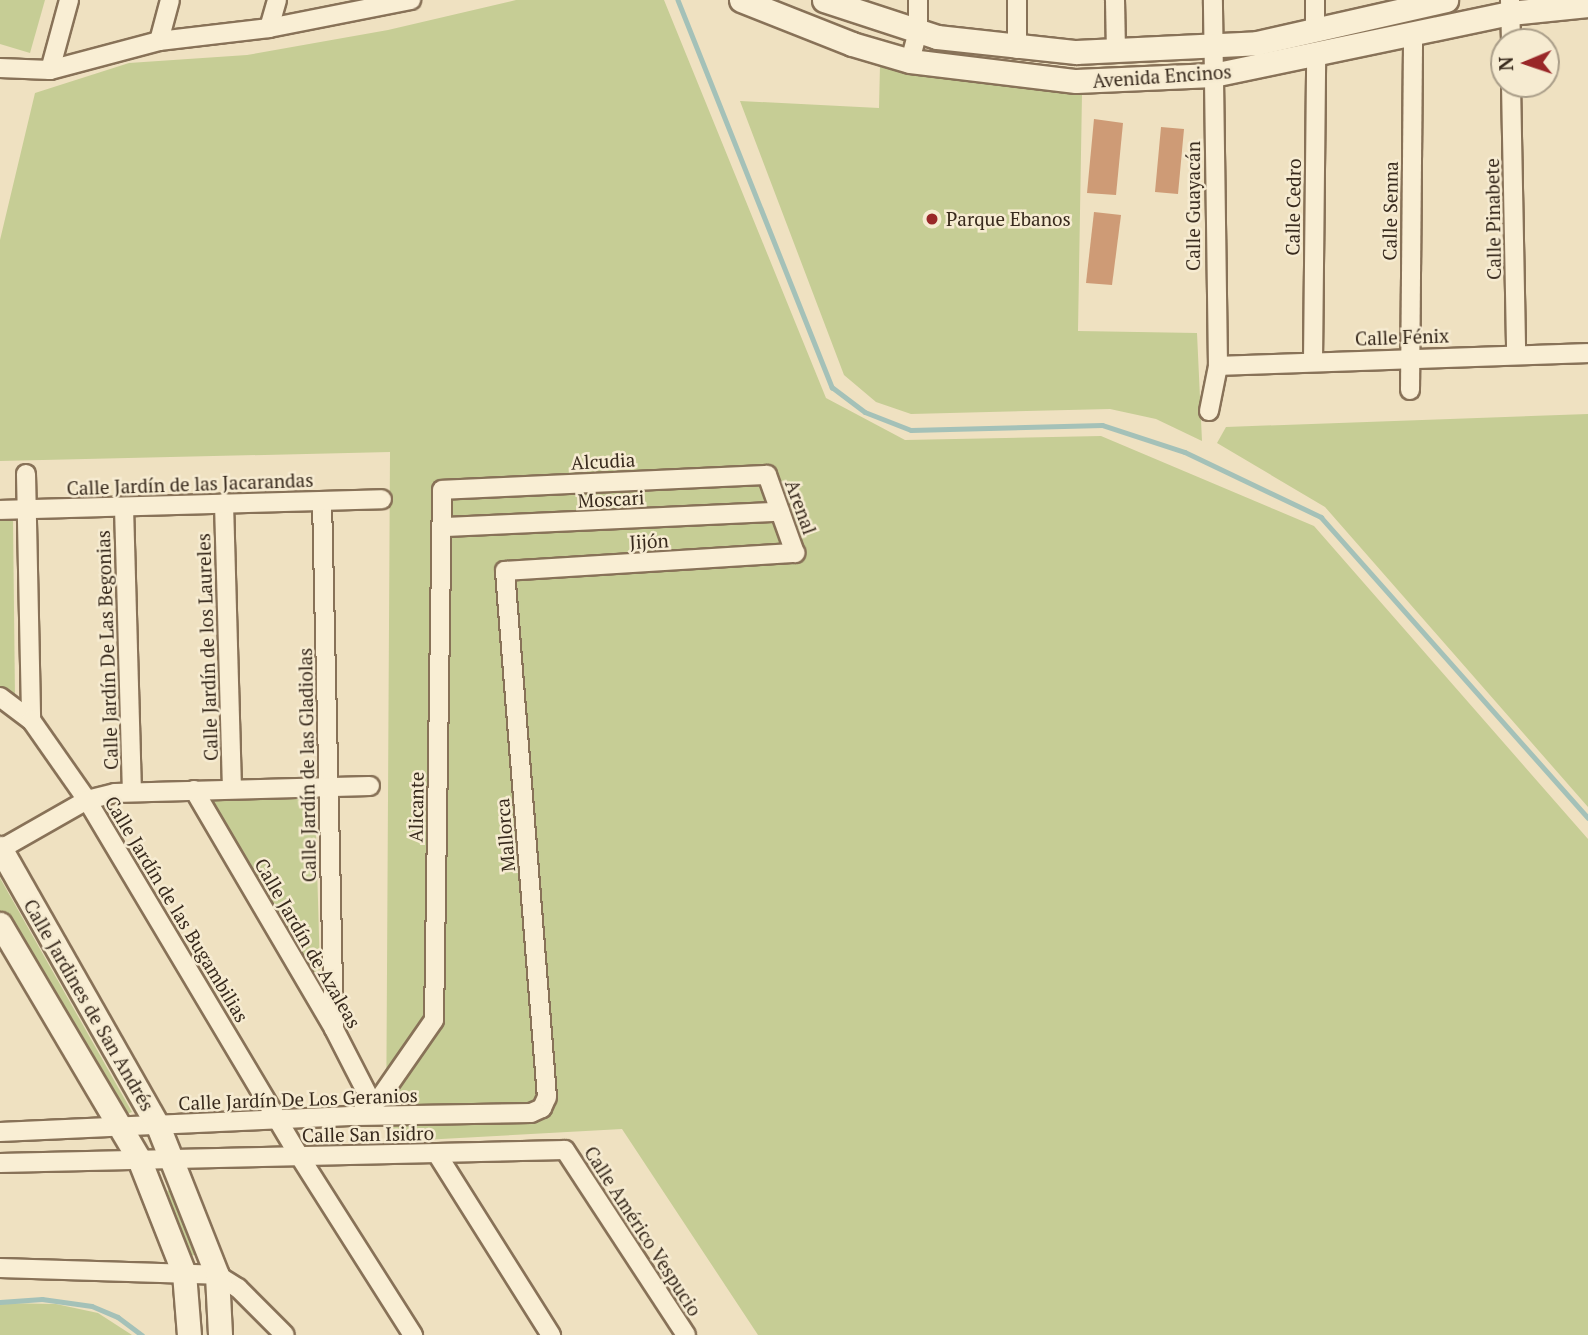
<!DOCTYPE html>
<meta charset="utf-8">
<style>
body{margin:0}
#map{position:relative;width:1588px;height:1335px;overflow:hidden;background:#efe1c1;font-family:"PT Serif",serif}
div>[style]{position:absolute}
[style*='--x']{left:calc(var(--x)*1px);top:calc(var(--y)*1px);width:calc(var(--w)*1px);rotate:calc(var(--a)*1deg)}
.green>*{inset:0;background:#c6cd95}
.stream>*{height:4.5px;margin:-2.25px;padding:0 2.25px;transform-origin:2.25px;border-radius:2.25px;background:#a4c1b8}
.building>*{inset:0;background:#ce9b76}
.roads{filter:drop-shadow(2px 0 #887258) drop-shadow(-2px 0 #887258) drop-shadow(0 2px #887258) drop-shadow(0 -2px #887258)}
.minor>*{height:18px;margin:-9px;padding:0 9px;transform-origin:9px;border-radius:9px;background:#f9eed4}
.tertiary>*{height:23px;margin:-11.5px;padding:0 11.5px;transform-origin:11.5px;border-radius:11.5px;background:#f9eed4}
.dots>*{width:19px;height:19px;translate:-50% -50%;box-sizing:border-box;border:4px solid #f6ebd1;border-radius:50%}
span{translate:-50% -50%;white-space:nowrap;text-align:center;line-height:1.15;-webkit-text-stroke:5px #f6ebd1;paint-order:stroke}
.street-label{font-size:19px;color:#382a1d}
.poi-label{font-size:19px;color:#382a1d}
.left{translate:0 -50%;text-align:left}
.north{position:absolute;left:1490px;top:28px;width:70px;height:70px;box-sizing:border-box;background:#f6ebd1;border:2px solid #aa9e89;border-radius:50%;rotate:268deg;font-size:19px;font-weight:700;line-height:28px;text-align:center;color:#382a1d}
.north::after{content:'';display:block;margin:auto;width:24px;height:32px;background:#992728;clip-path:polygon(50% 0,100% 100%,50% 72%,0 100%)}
</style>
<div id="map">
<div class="green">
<i style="clip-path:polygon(0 0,45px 0,30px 53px,0 44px)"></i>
<i style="clip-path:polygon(516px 0,664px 0,826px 398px,905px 440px,1101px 436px,1314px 526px,1588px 839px,1588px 1335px,758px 1335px,622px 1129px,386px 1142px,390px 452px,0 461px,0 240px,35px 93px,129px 63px,247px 55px,388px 30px)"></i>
<i style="clip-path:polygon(880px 65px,910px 74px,1082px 94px,1078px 331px,1197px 333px,1202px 441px,1156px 419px,1110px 409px,911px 414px,876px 402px,844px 375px,740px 101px,879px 108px)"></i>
<i style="clip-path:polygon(1588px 414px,1588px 807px,1325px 507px,1217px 443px,1226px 427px)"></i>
<i style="clip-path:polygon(0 519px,13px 519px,15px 699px,0 692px)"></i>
<i style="clip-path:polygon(315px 797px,320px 970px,310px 975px,207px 800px)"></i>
<i style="clip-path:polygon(0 878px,132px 1112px,118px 1117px,0 913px)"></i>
<i style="clip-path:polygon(173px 1188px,198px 1254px,190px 1256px,167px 1191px)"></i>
<i style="clip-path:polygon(0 1303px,56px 1304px,98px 1313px,132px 1335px,0 1335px)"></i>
</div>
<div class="stream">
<i style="--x:678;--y:0;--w:417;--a:68.3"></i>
<i style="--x:832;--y:387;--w:41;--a:37.1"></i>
<i style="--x:865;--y:412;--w:49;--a:21.4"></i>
<i style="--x:911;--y:430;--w:191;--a:-1.5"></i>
<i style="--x:1102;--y:425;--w:87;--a:18"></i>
<i style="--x:1185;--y:452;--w:151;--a:25.5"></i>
<i style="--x:1321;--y:517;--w:402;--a:48.4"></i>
<i style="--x:0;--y:1302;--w:42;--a:-4.1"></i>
<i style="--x:42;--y:1299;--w:50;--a:8"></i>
<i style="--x:92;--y:1306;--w:28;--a:23"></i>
<i style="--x:118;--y:1317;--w:30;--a:37"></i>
</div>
<div class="building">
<i style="clip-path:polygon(1094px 119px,1123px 123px,1116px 195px,1087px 193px)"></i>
<i style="clip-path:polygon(1161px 127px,1184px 129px,1178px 194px,1155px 192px)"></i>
<i style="clip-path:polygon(1094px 212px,1121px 215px,1112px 285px,1086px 283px)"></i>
</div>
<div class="roads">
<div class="minor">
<i style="--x:1017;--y:0;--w:49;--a:90"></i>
<i style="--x:1115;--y:0;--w:51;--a:88.9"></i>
<i style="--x:1315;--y:0;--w:29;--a:90"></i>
<i style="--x:1510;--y:0;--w:42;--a:88.6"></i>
<i style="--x:269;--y:28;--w:29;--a:-74"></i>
<i style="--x:159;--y:41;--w:42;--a:-75"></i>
<i style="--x:910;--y:61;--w:30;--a:-75"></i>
<i style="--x:918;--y:32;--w:32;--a:-90"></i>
<i style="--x:0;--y:68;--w:50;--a:2.3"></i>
<i style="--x:50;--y:70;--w:113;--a:-14.9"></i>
<i style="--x:159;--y:41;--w:111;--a:-6.7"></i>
<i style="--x:269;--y:28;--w:145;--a:-11.2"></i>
<i style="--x:50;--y:70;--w:73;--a:-74.8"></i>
<i style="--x:1511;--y:84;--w:270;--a:88.9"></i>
<i style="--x:1313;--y:361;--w:307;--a:-89.4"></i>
<i style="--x:1218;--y:366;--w:370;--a:-2"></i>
<i style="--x:1410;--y:390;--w:358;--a:-89.5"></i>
<i style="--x:1209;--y:411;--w:46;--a:-78.7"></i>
<i style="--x:1218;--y:366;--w:366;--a:-90.8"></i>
<i style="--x:26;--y:474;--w:246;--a:88.8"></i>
<i style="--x:322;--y:501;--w:528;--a:88.7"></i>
<i style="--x:224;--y:503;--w:286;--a:88.4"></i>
<i style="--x:124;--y:507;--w:284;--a:88.4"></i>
<i style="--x:0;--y:510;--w:382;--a:-1.6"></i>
<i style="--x:444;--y:527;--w:336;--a:-2.6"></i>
<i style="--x:0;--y:697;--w:39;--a:37"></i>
<i style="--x:31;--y:720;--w:98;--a:55"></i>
<i style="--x:87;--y:800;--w:416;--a:59.2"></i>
<i style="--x:300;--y:1157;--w:211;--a:57.6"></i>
<i style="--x:194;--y:790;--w:277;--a:59.6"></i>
<i style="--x:334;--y:1029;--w:81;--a:62.8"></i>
<i style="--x:371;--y:1101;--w:11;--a:135"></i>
<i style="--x:1;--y:849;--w:99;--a:-29.7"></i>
<i style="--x:87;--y:800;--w:29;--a:-14"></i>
<i style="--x:115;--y:793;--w:255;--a:-1.6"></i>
<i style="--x:0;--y:1132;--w:356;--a:-2.6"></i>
<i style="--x:356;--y:1116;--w:175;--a:-1"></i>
<i style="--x:531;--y:1113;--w:12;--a:-24"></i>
<i style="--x:542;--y:1108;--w:12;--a:-66"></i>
<i style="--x:547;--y:1097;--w:528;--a:-94.57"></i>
<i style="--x:505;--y:571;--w:291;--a:-3.6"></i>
<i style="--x:795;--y:553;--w:83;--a:-109.7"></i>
<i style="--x:767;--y:475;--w:325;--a:177.4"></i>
<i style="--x:442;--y:490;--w:530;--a:90.86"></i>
<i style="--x:434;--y:1020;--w:96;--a:124.8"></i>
<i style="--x:379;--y:1099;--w:8;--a:166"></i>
<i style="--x:437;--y:1154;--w:214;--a:57.8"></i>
<i style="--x:0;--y:1163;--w:565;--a:-1.32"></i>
<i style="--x:565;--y:1150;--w:221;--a:56.8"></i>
<i style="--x:0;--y:1268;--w:217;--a:1.8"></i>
<i style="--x:217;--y:1275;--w:25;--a:32"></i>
<i style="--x:238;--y:1288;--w:66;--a:45"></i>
</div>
<div class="tertiary">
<i style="--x:741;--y:0;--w:119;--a:21.6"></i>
<i style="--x:852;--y:44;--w:60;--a:16.3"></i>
<i style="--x:910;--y:61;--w:167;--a:6.9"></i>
<i style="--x:1076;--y:81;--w:137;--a:-2.5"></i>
<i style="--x:1213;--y:75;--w:303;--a:-11.8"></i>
<i style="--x:1510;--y:13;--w:78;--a:-5.9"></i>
<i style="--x:824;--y:0;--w:119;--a:18.1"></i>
<i style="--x:937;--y:37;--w:140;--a:6.2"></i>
<i style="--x:1076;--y:52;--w:181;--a:-2.8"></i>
<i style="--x:1257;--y:43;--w:194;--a:-12.8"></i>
<i style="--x:0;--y:848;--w:320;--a:60.4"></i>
<i style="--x:158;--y:1126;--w:160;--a:68.4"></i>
<i style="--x:217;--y:1275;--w:60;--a:87.1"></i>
<i style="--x:0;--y:924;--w:273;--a:59.4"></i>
<i style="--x:139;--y:1159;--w:123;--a:68.5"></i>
<i style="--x:184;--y:1273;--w:62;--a:85.4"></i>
</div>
</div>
<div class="dots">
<i style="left:932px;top:219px;background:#992728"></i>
</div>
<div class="street-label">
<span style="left:1162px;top:76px;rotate:-4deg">Avenida Encinos</span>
<span style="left:1193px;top:206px;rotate:-90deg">Calle Guayacán</span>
<span style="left:1293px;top:207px;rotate:-89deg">Calle Cedro</span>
<span style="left:1390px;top:211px;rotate:-89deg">Calle Senna</span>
<span style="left:1493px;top:219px;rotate:-91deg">Calle Pinabete</span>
<span style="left:1402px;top:337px;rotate:-2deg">Calle Fénix</span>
<span style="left:603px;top:461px;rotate:-3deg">Alcudia</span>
<span style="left:190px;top:484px;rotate:-2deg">Calle Jardín de las Jacarandas</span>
<span style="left:611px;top:499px;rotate:-3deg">Moscari</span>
<span style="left:801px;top:507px;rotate:70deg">Arenal</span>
<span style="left:649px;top:541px;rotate:-3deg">Jijón</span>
<span style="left:207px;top:647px;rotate:-92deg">Calle Jardín de los Laureles</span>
<span style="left:107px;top:650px;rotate:-92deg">Calle Jardín De Las Begonias</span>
<span style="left:307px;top:765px;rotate:-91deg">Calle Jardín de las Gladiolas</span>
<span style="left:416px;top:807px;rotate:-89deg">Alicante</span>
<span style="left:505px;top:835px;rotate:-95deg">Mallorca</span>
<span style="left:177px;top:909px;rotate:59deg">Calle Jardín de las Bugambilias</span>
<span style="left:308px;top:943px;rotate:60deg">Calle Jardín de Azaleas</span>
<span style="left:89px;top:1005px;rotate:60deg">Calle Jardines de San Andrés</span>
<span style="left:298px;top:1099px;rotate:-2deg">Calle Jardín De Los Geranios</span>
<span style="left:368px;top:1134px;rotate:-1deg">Calle San Isidro</span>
<span style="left:643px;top:1231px;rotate:57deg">Calle Américo Vespucio</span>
</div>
<div class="poi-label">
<span class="left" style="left:946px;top:219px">Parque Ebanos</span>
</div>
<div class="north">N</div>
</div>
